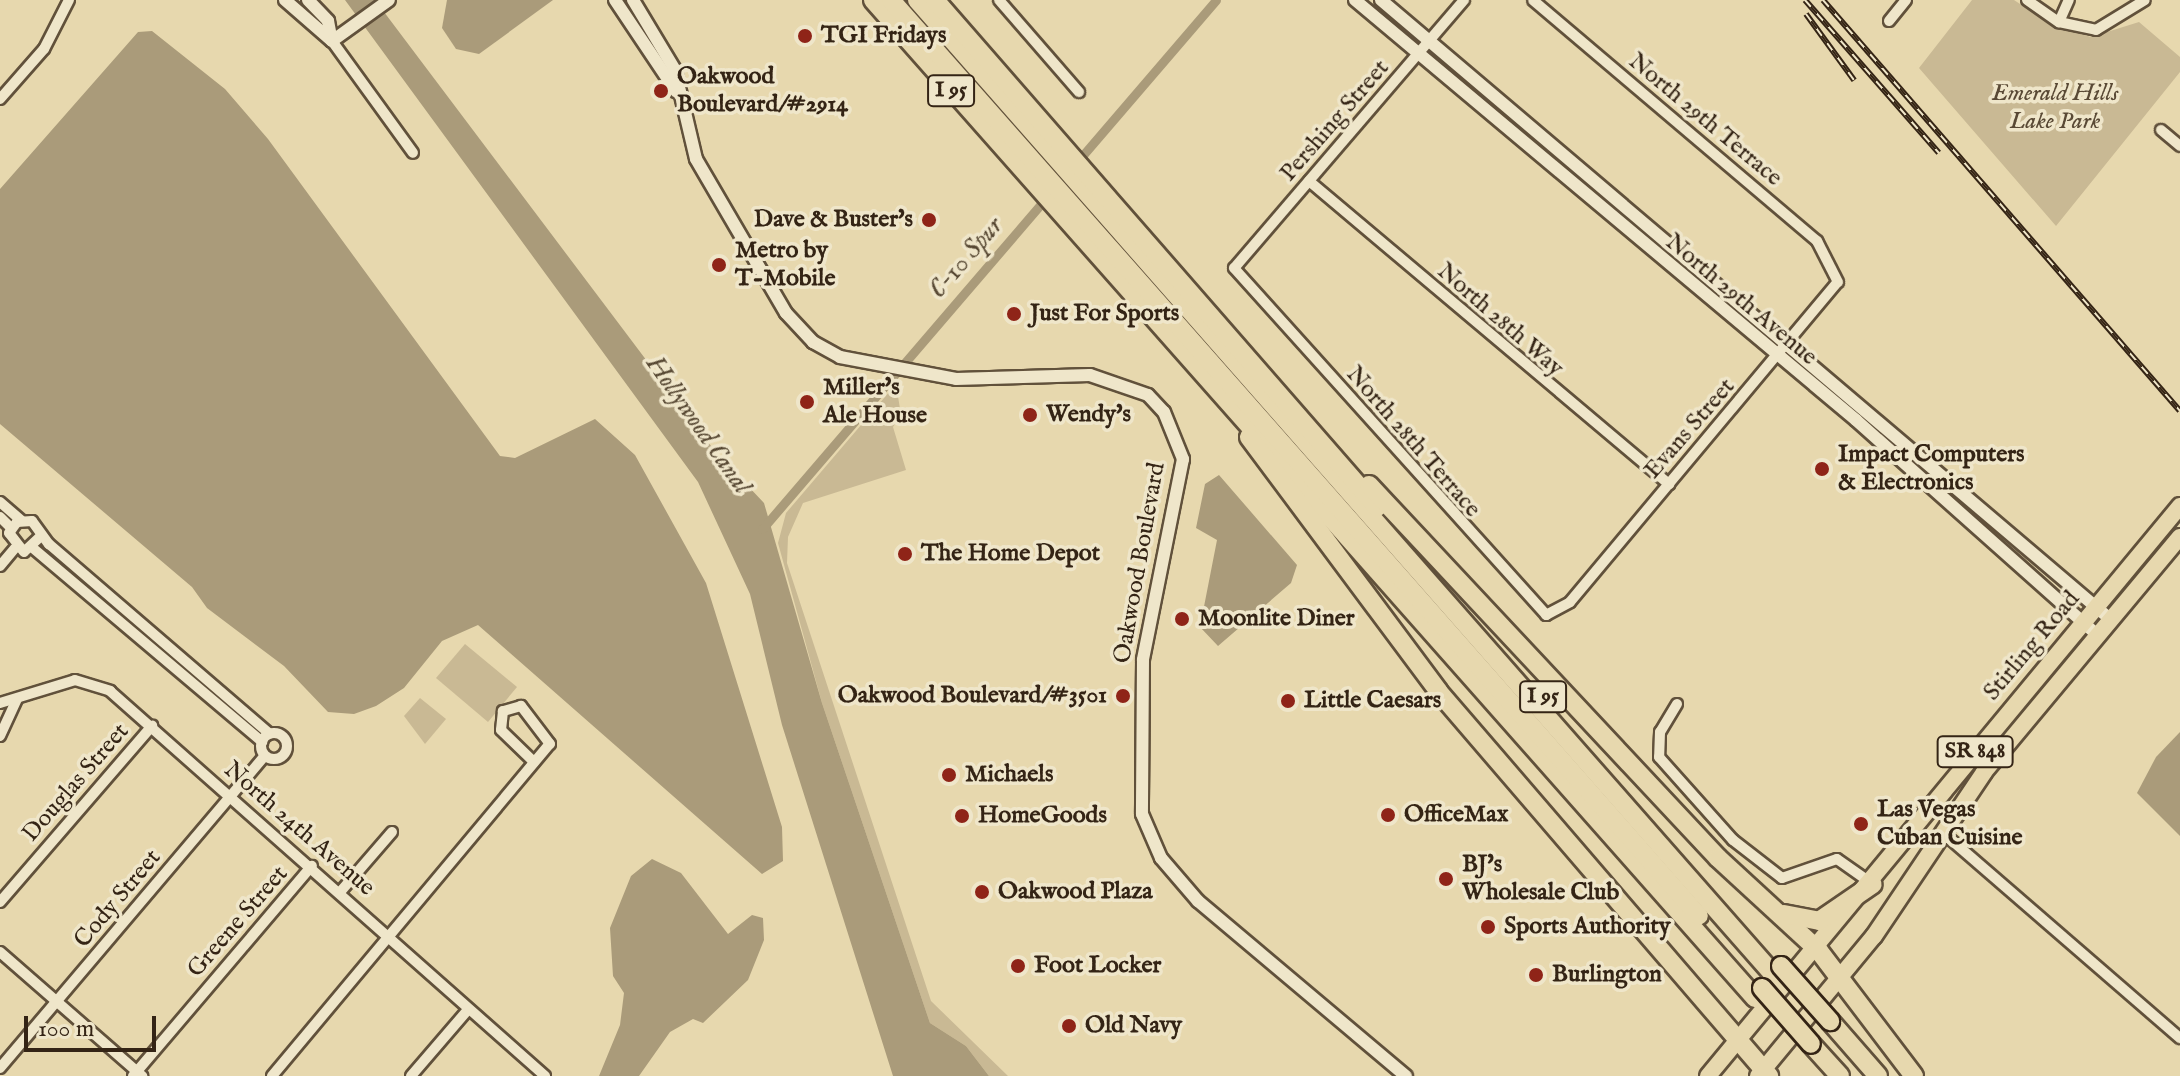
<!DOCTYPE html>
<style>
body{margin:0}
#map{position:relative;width:2180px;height:1076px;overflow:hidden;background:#e7d8ae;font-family:"IM FELL English",serif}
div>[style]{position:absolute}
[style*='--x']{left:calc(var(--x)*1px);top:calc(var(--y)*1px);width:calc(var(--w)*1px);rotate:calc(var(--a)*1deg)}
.green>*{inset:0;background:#c9b994}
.water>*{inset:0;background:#aa9b7a}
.canal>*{height:9px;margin:-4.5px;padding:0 4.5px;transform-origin:4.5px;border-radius:4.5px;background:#aa9b7a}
.roads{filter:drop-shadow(2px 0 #61513b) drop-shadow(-2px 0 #61513b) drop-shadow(0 2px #61513b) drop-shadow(0 -2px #61513b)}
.minor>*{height:10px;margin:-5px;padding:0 5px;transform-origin:5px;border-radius:5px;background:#efe6ca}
.minor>.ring{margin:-5px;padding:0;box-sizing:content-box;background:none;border:10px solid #efe6ca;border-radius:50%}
.tertiary>*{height:12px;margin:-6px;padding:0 6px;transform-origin:6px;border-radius:6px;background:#efe6ca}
.primary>*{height:16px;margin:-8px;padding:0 8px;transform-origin:8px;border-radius:8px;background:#e7d8ae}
.motorway>*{height:18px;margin:-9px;padding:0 9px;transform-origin:9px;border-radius:9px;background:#e7d8ae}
.rail>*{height:6px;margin-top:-3px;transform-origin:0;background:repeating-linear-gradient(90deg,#efe6ca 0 9px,#342415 0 18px);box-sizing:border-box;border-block:2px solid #342415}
.bridges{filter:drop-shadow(2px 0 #342415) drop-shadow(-2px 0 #342415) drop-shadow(0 2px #342415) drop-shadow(0 -2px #342415)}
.motorway-bridge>*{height:18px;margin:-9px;padding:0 9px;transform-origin:9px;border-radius:9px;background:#e7d8ae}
.dots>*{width:22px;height:22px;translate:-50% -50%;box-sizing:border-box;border:4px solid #efe6ca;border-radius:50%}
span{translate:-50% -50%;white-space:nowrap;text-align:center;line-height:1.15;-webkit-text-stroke:7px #efe6ca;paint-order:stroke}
.shield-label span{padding:2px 6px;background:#efe6ca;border:2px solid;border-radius:6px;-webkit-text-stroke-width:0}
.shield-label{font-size:22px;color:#342415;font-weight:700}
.poi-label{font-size:24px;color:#342415;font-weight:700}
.left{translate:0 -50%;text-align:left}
.right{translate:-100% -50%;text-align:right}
.park-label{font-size:24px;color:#594935;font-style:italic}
.street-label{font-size:24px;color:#342415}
.water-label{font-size:26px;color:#574833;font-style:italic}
.scale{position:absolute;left:24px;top:1016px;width:132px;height:36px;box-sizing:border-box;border:4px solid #342415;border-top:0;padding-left:10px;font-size:24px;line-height:28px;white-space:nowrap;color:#342415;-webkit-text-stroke:6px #efe6ca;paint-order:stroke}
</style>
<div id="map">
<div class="green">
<i style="clip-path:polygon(1972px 0,2014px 0,2053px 26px,2091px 37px,2139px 22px,2180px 57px,2180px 72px,2056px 226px,1919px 68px)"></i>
<i style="clip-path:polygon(896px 384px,901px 415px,893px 427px,906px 470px,803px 503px,788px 537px,787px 563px,931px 1001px,1008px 1076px,989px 1076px,966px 1046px,930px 1023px,822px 703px,778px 543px,786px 513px)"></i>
<i style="clip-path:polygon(465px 644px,517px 687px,488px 722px,436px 678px)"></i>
<i style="clip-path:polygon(420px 698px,446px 719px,425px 744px,404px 716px)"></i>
</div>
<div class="water">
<i style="clip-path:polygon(345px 0,375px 0,714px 450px,764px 503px,822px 703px,930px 1023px,966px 1046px,989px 1076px,893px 1076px,782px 725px,750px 594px,698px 482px)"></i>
<i style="clip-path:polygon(447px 0,553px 0,479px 54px,456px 49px,442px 28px)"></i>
<i style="clip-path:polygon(152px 31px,225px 89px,268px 139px,500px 456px,515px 458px,595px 419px,635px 455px,706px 583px,782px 827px,783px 861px,762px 874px,478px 625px,442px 641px,404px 688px,376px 706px,354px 714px,328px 712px,284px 666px,207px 608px,192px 587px,0 424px,0 189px,138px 32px)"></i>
<i style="clip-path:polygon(1219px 475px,1297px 565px,1291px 583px,1218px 646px,1200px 627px,1217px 540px,1196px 528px,1205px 484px)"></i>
<i style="clip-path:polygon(2180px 732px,2180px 836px,2137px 793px,2156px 757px)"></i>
<i style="clip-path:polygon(652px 859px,681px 873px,728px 934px,752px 915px,763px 918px,764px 940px,748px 980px,703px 1023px,693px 1019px,670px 1032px,639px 1076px,599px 1076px,620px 1025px,624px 993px,613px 976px,610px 928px,631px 876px)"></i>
</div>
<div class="canal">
<i style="--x:762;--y:529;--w:697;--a:-49.36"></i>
</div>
<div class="roads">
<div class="minor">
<i style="--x:999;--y:0;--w:122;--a:49"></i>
<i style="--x:1464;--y:0;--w:353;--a:130.6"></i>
<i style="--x:1234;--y:268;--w:467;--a:48"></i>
<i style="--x:1546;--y:615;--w:27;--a:-28"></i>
<i style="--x:1570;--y:602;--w:417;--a:-50.1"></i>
<i style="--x:1838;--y:282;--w:46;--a:-117.1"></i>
<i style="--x:1817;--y:241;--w:372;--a:-139.7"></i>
<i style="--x:2027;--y:0;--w:39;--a:35"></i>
<i style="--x:2059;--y:22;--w:38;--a:12"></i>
<i style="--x:2096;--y:30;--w:57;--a:-31.5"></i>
<i style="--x:1889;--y:21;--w:27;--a:-51"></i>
<i style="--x:2059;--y:22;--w:24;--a:-66"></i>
<i style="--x:332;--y:41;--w:138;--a:54.1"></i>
<i style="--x:0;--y:99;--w:67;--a:-48.7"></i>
<i style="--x:44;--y:49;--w:55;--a:-63"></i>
<i style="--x:2161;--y:130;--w:25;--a:40"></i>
<i style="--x:1309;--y:181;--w:471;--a:40.1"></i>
<i style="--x:0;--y:502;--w:28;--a:41"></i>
<i style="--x:0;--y:517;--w:16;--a:45"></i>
<i style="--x:41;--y:536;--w:23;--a:137"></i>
<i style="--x:24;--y:552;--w:24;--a:-128"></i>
<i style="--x:9;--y:533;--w:14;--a:-54"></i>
<i style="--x:17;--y:522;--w:15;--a:-4"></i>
<i style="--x:32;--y:521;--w:29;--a:54"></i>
<i style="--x:49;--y:544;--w:291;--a:40.7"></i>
<i style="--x:34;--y:549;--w:299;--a:40.2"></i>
<i style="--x:0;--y:566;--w:23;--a:-50"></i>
<i style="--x:0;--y:703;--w:78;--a:-17"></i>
<i style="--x:75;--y:680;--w:37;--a:17"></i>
<i style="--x:110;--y:691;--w:581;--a:41.51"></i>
<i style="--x:1677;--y:704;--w:33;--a:121"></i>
<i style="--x:1660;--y:732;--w:25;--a:92"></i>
<i style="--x:1659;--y:757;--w:111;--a:48.3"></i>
<i style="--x:1733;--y:840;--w:62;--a:37.8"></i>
<i style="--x:1782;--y:878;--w:58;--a:-19.1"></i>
<i style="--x:1837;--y:859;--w:42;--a:35.2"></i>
<i class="ring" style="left:261px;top:733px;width:16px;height:16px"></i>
<i style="--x:0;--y:736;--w:41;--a:-65.3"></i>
<i style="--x:1942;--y:832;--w:315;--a:40.9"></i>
<i style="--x:341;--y:891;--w:78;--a:-49.2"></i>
<i style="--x:0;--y:902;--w:233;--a:-49.2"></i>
<i style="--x:0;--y:952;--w:189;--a:41.1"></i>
<i style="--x:0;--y:1068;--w:409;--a:-49.7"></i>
<i style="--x:133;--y:1076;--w:276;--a:-49.6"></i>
<i style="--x:272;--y:1076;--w:433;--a:-50.1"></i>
<i style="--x:550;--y:744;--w:48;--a:-127.3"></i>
<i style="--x:521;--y:706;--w:19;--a:164"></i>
<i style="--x:503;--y:711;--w:19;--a:96"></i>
<i style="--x:501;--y:730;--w:46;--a:44.1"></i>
<i style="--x:411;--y:1076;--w:86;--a:-49.3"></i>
</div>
<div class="tertiary">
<i style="--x:285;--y:0;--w:62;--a:41.1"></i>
<i style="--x:308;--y:0;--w:29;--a:46"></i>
<i style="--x:328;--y:21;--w:20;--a:79"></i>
<i style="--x:615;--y:0;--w:110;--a:56.2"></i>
<i style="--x:633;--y:0;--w:82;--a:59"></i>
<i style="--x:675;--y:70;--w:91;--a:76.7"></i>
<i style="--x:696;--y:159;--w:178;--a:59.7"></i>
<i style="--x:786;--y:313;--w:40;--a:47"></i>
<i style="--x:813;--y:342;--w:31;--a:29"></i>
<i style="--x:840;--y:357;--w:118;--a:10.7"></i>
<i style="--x:956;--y:379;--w:134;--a:-1.7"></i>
<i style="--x:1090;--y:375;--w:61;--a:19"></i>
<i style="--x:1148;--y:395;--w:23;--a:47"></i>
<i style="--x:1164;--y:412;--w:51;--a:68"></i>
<i style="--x:1183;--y:459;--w:205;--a:101.3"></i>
<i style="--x:1143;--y:660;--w:154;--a:90.4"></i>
<i style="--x:1142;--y:814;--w:48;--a:66.6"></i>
<i style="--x:1161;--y:858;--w:57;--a:49.3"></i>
<i style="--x:1198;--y:901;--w:272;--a:40.1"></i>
<i style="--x:1355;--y:0;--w:654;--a:39.97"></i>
<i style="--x:1856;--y:420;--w:323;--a:41.7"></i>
<i style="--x:1381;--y:0;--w:956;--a:40.33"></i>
<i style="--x:332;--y:41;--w:70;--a:-35.7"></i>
</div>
<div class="primary">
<i style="--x:1708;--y:1076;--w:740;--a:-50.37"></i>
<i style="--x:1758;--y:1076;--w:182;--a:-50.4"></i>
<i style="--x:1874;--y:936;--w:197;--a:-56.1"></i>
<i style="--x:1984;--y:772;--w:306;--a:-50.2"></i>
</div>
<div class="motorway">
<i style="--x:873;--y:0;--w:1332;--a:48.53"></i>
<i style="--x:891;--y:0;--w:1221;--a:48.58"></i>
<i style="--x:917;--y:0;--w:1298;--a:48.69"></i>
<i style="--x:935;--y:0;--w:673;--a:48.92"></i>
<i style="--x:1249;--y:437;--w:317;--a:53.3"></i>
<i style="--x:1438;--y:691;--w:508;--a:49.31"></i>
<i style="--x:1369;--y:485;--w:511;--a:46.9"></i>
<i style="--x:1718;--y:858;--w:137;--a:42.6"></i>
<i style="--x:1819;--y:951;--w:157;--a:52.8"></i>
<i style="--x:1784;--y:914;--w:36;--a:11"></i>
<i style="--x:1819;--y:921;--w:65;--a:-34.4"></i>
<i style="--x:1830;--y:1021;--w:73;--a:48.9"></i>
<i style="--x:1811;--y:1044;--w:43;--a:47.8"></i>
</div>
</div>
<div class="rail">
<i style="--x:1805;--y:0;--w:203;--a:48.8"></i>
<i style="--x:1823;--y:0;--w:544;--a:49.02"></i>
<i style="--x:1806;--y:14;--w:82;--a:54"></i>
</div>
<div class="bridges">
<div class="motorway-bridge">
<i style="--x:1781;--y:966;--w:74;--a:48.3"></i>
<i style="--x:1762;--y:988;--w:74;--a:48.8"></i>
</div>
</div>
<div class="dots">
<i style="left:805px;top:36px;background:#8f2418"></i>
<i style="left:661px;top:91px;background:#8f2418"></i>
<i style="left:929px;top:220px;background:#8f2418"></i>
<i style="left:719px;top:265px;background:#8f2418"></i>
<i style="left:1014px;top:314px;background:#8f2418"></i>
<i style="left:807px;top:402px;background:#8f2418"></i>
<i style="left:1030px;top:415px;background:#8f2418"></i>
<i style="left:1822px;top:469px;background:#8f2418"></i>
<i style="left:905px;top:554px;background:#8f2418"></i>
<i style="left:1182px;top:619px;background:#8f2418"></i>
<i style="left:1123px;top:696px;background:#8f2418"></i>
<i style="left:1288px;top:701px;background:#8f2418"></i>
<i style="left:949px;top:775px;background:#8f2418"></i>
<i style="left:1388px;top:815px;background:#8f2418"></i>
<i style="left:962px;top:816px;background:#8f2418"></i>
<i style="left:1861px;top:824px;background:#8f2418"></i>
<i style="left:1446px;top:879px;background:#8f2418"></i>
<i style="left:982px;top:892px;background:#8f2418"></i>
<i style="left:1488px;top:927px;background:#8f2418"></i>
<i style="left:1018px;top:966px;background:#8f2418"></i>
<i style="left:1536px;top:975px;background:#8f2418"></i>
<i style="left:1069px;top:1026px;background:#8f2418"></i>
</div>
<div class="shield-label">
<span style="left:951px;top:91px">I 95</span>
<span style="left:1543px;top:697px">I 95</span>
<span style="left:1975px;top:752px">SR 848</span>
</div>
<div class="poi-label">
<span class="left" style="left:821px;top:36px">TGI Fridays</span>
<span class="left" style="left:677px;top:91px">Oakwood<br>Boulevard/#2914</span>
<span class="right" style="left:913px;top:220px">Dave &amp; Buster's</span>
<span class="left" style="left:735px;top:265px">Metro by<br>T-Mobile</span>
<span class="left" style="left:1030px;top:314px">Just For Sports</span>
<span class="left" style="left:823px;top:402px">Miller's<br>Ale House</span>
<span class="left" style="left:1046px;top:415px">Wendy's</span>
<span class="left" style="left:1838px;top:469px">Impact Computers<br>&amp; Electronics</span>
<span class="left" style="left:921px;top:554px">The Home Depot</span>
<span class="left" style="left:1198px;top:619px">Moonlite Diner</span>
<span class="right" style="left:1107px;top:696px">Oakwood Boulevard/#3501</span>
<span class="left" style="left:1304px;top:701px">Little Caesars</span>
<span class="left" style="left:965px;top:775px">Michaels</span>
<span class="left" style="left:1877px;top:824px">Las Vegas<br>Cuban Cuisine</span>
<span class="left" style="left:1404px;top:815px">OfficeMax</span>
<span class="left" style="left:978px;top:816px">HomeGoods</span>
<span class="left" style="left:1462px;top:879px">BJ's<br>Wholesale Club</span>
<span class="left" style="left:998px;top:892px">Oakwood Plaza</span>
<span class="left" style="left:1504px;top:927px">Sports Authority</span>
<span class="left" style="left:1034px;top:966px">Foot Locker</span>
<span class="left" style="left:1552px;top:975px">Burlington</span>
<span class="left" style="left:1085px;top:1026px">Old Navy</span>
</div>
<div class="park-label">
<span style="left:2055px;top:108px">Emerald Hills<br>Lake Park</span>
</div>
<div class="street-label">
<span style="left:1705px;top:120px;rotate:40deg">North 29th Terrace</span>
<span style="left:1335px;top:121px;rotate:-49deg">Pershing Street</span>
<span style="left:1741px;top:300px;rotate:40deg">North 29th Avenue</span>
<span style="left:1500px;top:320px;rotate:41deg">North 28th Way</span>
<span style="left:1690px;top:429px;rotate:-49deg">Evans Street</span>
<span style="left:1413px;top:442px;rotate:49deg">North 28th Terrace</span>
<span style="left:1140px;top:563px;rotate:-80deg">Oakwood Boulevard</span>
<span style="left:2032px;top:646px;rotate:-50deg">Stirling Road</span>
<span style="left:76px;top:783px;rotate:-49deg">Douglas Street</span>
<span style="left:299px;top:829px;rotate:41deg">North 24th Avenue</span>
<span style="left:118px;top:899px;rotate:-50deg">Cody Street</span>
<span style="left:238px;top:922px;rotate:-49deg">Greene Street</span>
</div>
<div class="water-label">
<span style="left:966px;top:258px;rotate:-49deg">C-10 Spur</span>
<span style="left:698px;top:425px;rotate:55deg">Hollywood Canal</span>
</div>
<div class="scale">100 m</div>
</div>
